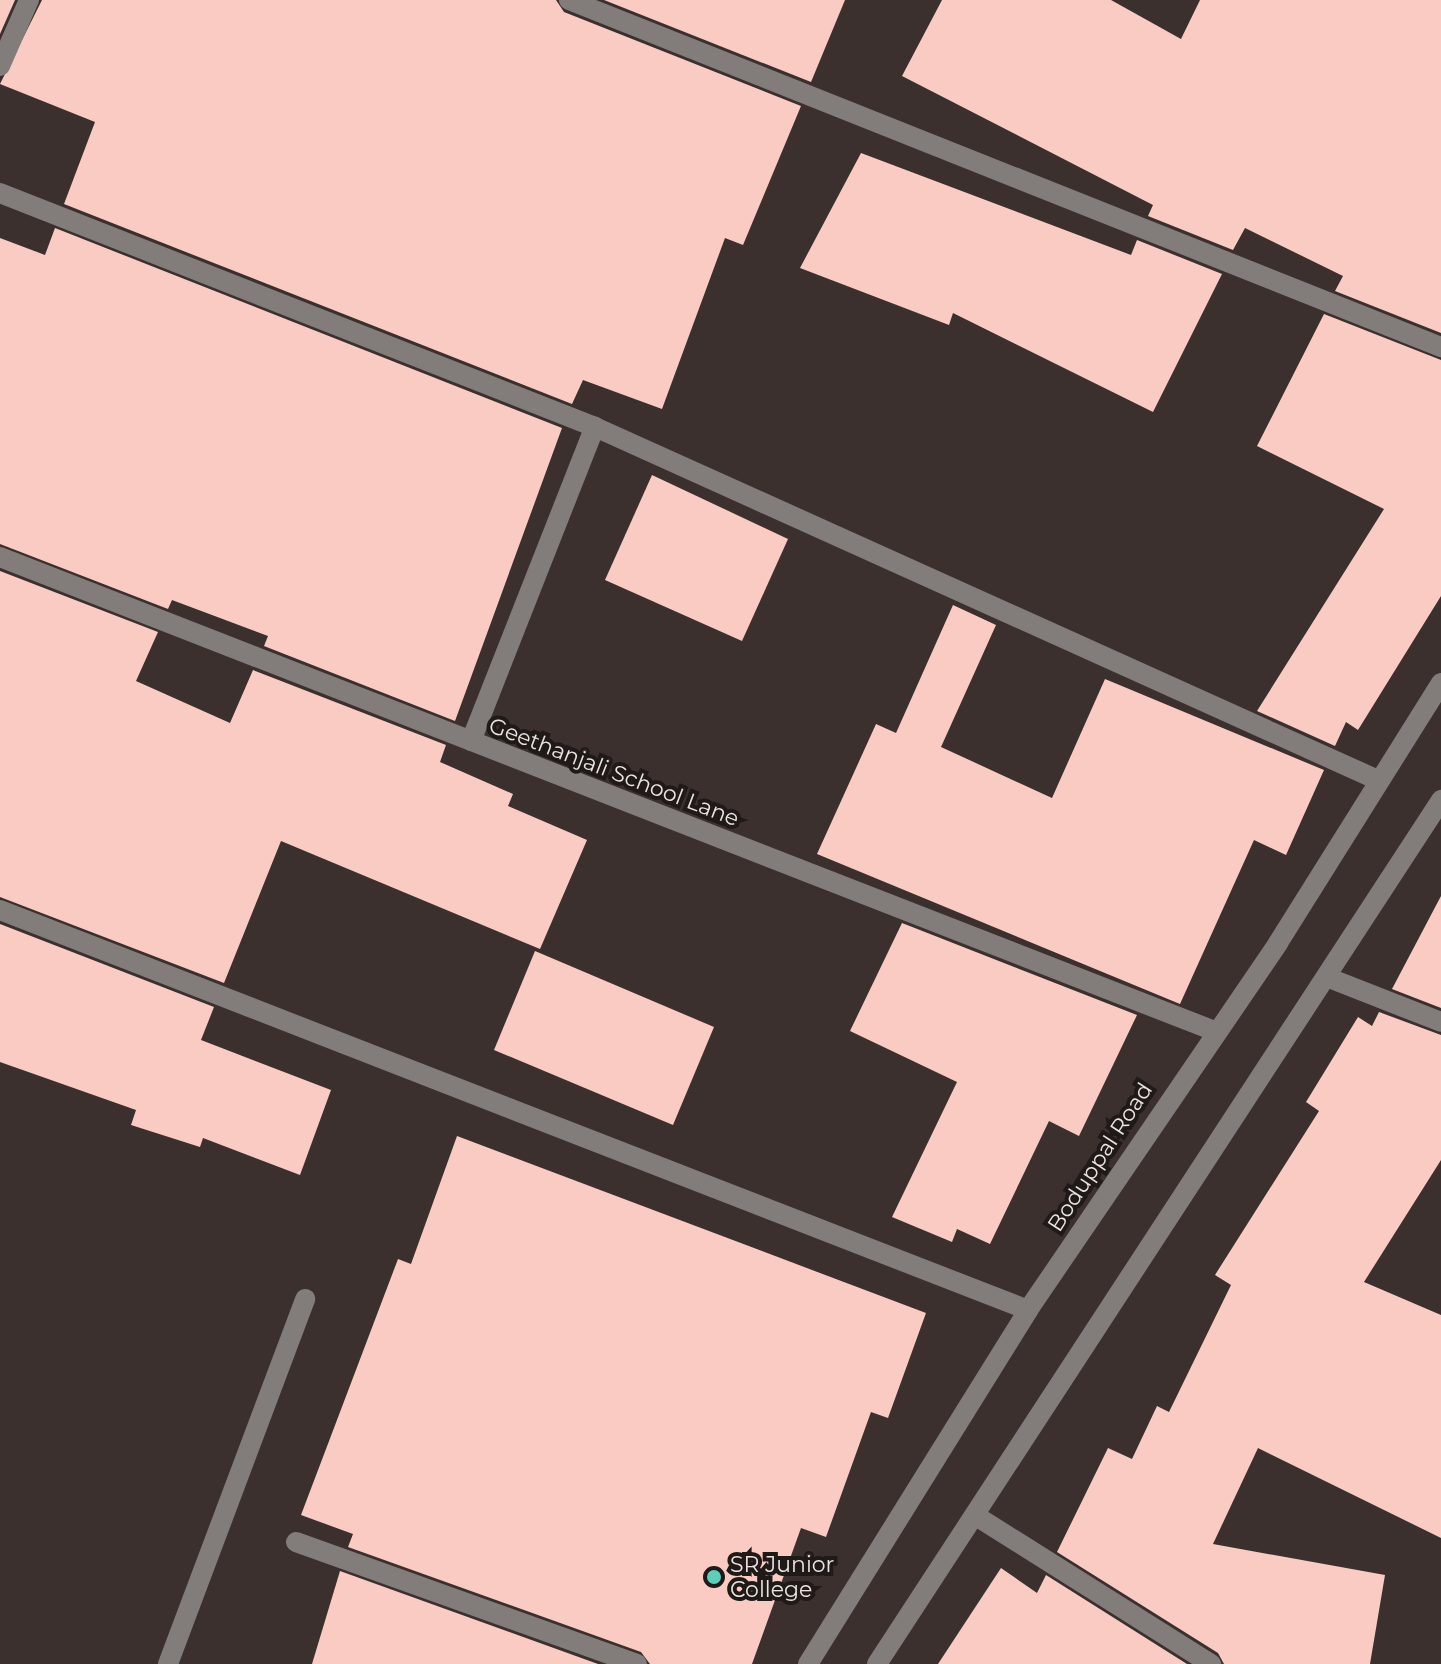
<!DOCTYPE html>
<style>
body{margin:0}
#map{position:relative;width:1441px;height:1664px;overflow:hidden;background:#3c302e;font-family:Montserrat,sans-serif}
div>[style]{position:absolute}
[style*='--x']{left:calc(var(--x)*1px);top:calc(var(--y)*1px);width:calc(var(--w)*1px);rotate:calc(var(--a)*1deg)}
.building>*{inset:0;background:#facbc3}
.minor>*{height:20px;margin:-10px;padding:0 10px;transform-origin:10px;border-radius:10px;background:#827c7b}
.dots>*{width:22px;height:22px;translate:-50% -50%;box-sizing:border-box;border:4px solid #1f1918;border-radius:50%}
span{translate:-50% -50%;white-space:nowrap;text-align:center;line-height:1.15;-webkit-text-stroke:8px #1f1918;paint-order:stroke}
.street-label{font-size:22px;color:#ebe3e1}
.poi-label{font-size:22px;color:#ebe3e1}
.left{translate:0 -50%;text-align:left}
</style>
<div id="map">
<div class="building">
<i style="clip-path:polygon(0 0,15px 0,0 34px)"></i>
<i style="clip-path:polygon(42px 0,556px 0,564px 12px,801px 106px,743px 245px,725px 238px,662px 409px,583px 380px,572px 404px,64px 204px,95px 122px,0 84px)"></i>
<i style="clip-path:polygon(604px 0,845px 0,811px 82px)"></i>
<i style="clip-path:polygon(942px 0,1111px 0,1181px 39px,1200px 0,1441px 0,1441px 333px,1335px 291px,1343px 276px,1245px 228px,1233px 250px,1148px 216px,1153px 205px,902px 76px)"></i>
<i style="clip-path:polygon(861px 153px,1131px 255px,1137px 240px,1222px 274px,1153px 412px,953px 313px,949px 325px,800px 268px)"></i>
<i style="clip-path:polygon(55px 228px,562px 428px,455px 721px,264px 646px,268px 636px,172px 600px,168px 609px,0 544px,0 238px,45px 255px)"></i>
<i style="clip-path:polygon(1324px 314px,1441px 360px,1441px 596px,1358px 730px,1346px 722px,1335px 746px,1257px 711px,1384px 509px,1257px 446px)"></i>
<i style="clip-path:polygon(652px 475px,788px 539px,742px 641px,605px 580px)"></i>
<i style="clip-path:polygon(0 571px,158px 632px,136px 681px,230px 723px,253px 670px,446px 745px,440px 762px,513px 794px,508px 806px,587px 840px,540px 949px,281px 841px,224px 983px,0 897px)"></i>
<i style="clip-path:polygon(953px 605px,996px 625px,941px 747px,1052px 798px,1105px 679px,1324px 770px,1286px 855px,1254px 840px,1180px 1004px,817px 854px,876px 724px,896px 733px)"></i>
<i style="clip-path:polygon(1441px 896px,1441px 1008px,1392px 989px)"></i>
<i style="clip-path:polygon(902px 923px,1137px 1015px,1079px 1136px,1049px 1121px,990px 1244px,957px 1229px,952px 1242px,892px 1217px,957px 1082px,850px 1031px)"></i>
<i style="clip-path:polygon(0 924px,214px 1007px,201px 1040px,331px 1090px,300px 1175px,203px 1138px,200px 1147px,131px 1125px,136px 1110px,0 1062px)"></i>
<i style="clip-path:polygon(535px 951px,714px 1027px,673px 1125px,494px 1050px)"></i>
<i style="clip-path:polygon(1379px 1012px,1441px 1035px,1441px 1160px,1364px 1282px,1441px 1315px,1441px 1538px,1258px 1448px,1213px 1544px,1385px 1575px,1370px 1664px,1224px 1664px,1218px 1653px,1057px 1552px,1108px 1448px,1132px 1459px,1157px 1406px,1169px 1412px,1231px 1285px,1215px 1275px,1319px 1111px,1306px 1102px,1358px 1017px,1372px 1026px)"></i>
<i style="clip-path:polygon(457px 1136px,926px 1313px,888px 1418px,871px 1412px,826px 1537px,801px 1528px,752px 1664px,650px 1664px,641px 1652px,348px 1547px,353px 1534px,301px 1515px,398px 1259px,411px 1264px)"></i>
<i style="clip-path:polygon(1001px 1568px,1037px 1593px,1046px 1575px,1187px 1664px,938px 1664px)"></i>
<i style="clip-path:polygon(340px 1571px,598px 1664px,312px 1664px)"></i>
</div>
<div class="minor">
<i style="--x:569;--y:0;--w:939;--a:21.7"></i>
<i style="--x:0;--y:66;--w:72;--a:-66.3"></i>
<i style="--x:0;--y:193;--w:639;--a:21.47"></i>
<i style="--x:595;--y:427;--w:859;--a:24.27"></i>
<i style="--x:0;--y:557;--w:1301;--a:21.32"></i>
<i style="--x:471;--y:741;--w:338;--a:-68.5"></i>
<i style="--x:0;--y:910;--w:1103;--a:21.26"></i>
<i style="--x:1329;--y:978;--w:120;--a:21.4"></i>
<i style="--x:976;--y:1516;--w:278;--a:32.2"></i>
<i style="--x:296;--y:1542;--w:362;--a:19.7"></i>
<i style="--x:168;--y:1664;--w:390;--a:-69.4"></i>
<i style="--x:808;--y:1664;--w:417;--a:-58.1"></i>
<i style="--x:1028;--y:1310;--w:444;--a:-55.7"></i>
<i style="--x:1278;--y:943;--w:307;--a:-57.9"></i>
<i style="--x:877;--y:1664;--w:1032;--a:-56.86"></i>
</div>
<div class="dots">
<i style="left:714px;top:1577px;background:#5dceb9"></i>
</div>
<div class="street-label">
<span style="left:614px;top:772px;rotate:21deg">Geethanjali School Lane</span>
<span style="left:1100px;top:1157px;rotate:-57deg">Boduppal Road</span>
</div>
<div class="poi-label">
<span class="left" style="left:730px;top:1577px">SR Junior<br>College</span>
</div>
</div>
